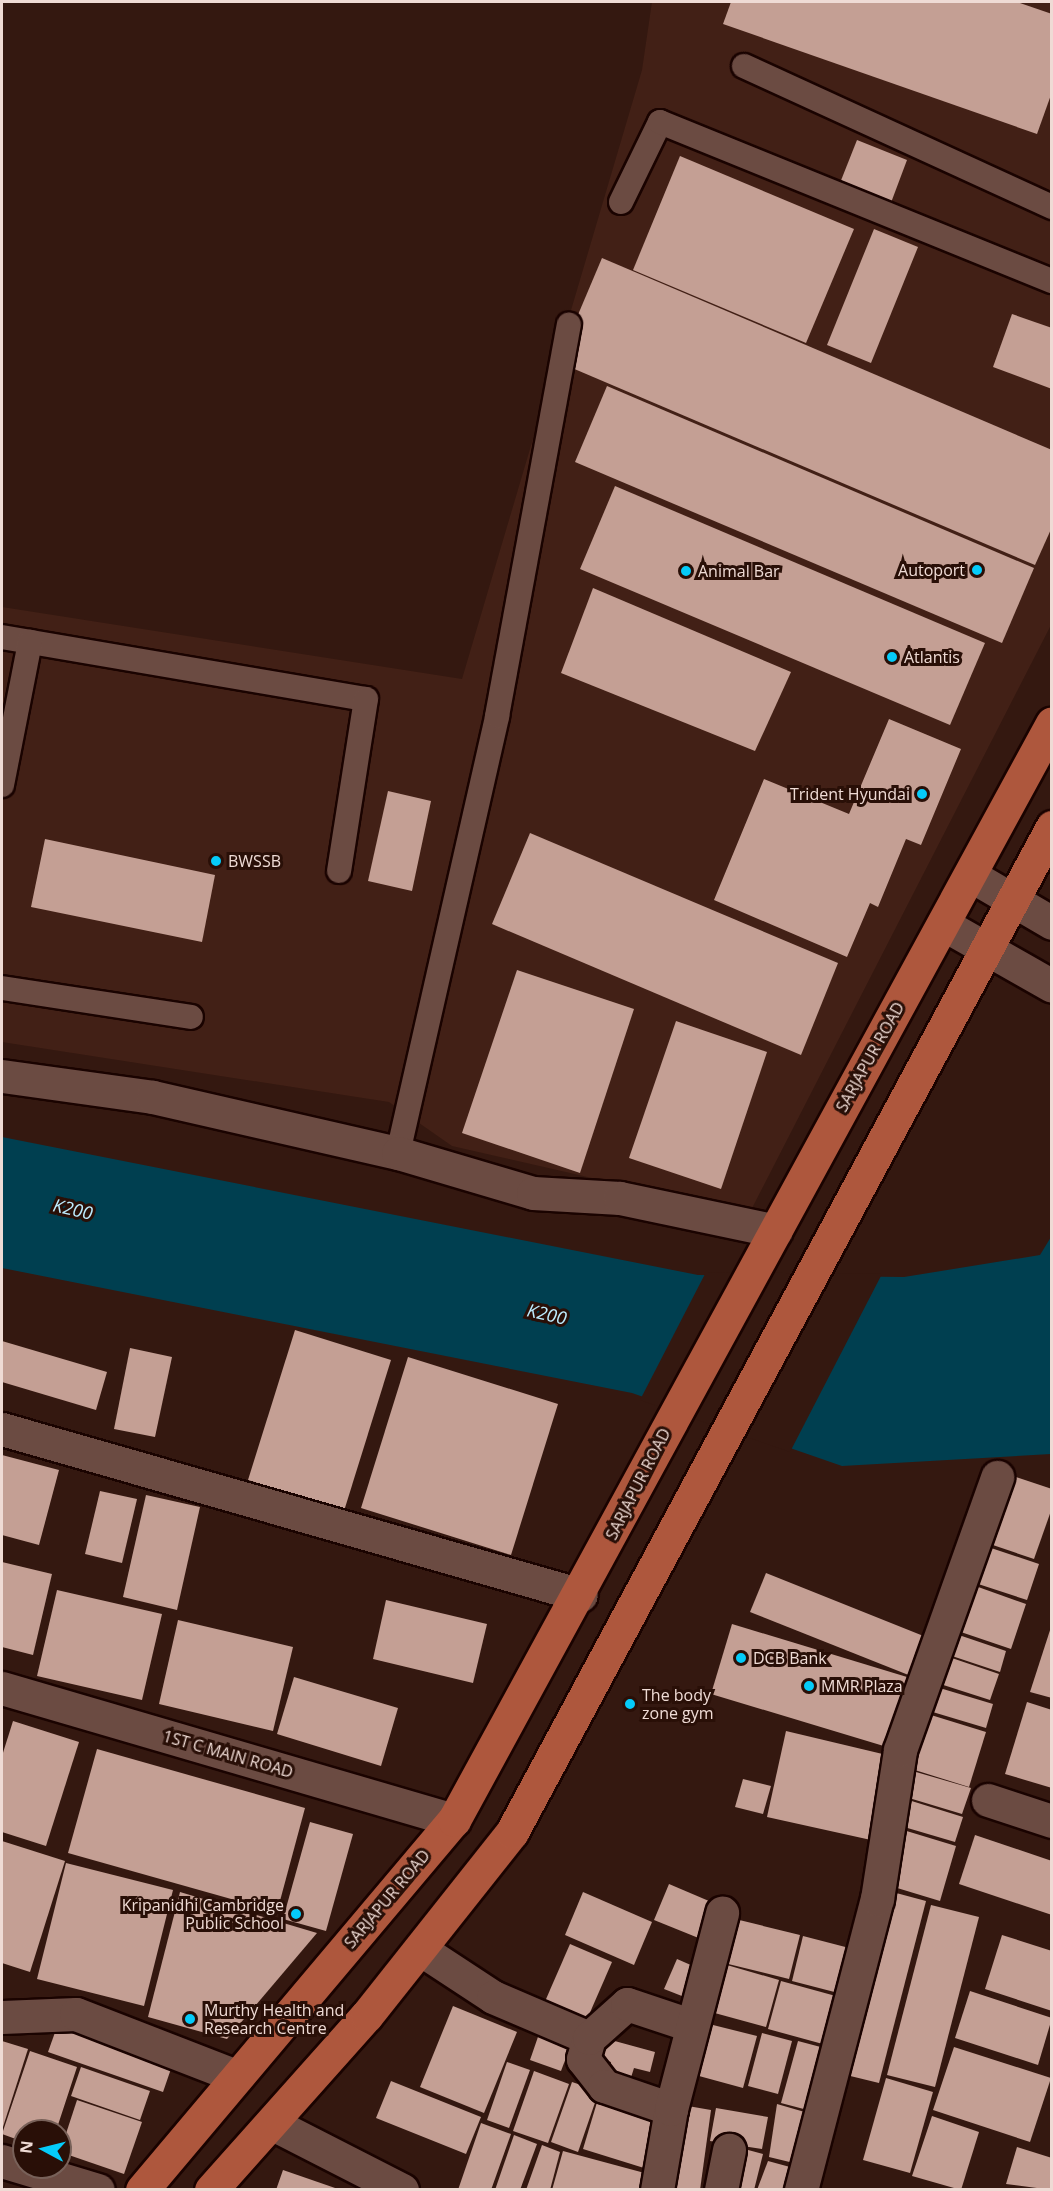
<!DOCTYPE html>
<style>
body{margin:0}
#map{position:relative;width:1053px;height:2191px;overflow:hidden;background:#341810;font-family:"Open Sans",sans-serif}
div>[style]{position:absolute}
[style*='--x']{left:calc(var(--x)*1px);top:calc(var(--y)*1px);width:calc(var(--w)*1px);rotate:calc(var(--a)*1deg)}
.built>*{inset:0;background:#422016}
.water>*{inset:0;background:#003f50}
.pier>*{inset:0;background:#341810}
.building>*{inset:0;background:#c49f94}
.roads{filter:drop-shadow(2px 0 #1a0300) drop-shadow(-2px 0 #1a0300) drop-shadow(0 2px #1a0300) drop-shadow(0 -2px #1a0300)}
.lane>*{height:24px;margin:-12px;padding:0 12px;transform-origin:12px;border-radius:12px;background:#6b4b42}
.street>*{height:33px;margin:-16.5px;padding:0 16.5px;transform-origin:16.5px;border-radius:16.5px;background:#6b4b42}
.secondary>*{height:33px;margin:-16.5px;padding:0 16.5px;transform-origin:16.5px;border-radius:16.5px;background:#6b4b42}
.primary>*{height:33px;margin:-16.5px;padding:0 16.5px;transform-origin:16.5px;border-radius:16.5px;background:#ae573d}
.dots>*{width:16px;height:16px;translate:-50% -50%;box-sizing:border-box;border:3px solid #290f07;border-radius:50%}
span{translate:-50% -50%;white-space:nowrap;text-align:center;line-height:1.15;-webkit-text-stroke:6px #290f07;paint-order:stroke}
.poi-label{font-size:16px;color:#efdbd5}
.right{translate:-100% -50%;text-align:right}
.left{translate:0 -50%;text-align:left}
.street-label{font-size:16px;color:#efdbd5}
.water-label{font-size:18px;color:#bdedff;font-style:italic}
.frame{position:absolute;inset:0;border:3px solid #efdbd5;pointer-events:none}
.north{position:absolute;left:12px;top:2119px;width:60px;height:60px;box-sizing:border-box;background:#290f07;border:2px solid #786159;border-radius:50%;rotate:277deg;font-size:16px;font-weight:700;line-height:24px;text-align:center;color:#efdbd5}
.north::after{content:'';display:block;margin:auto;width:21px;height:27px;background:#05cbf9;clip-path:polygon(50% 0,100% 100%,50% 72%,0 100%)}
</style>
<div id="map">
<div class="built">
<i style="clip-path:polygon(652px 2px,1051px 2px,1051px 625px,749px 1214px,452px 1146px,389px 1102px,2px 1042px,2px 607px,462px 679px,642px 70px)"></i>
</div>
<div class="water">
<i style="clip-path:polygon(2px 1137px,698px 1275px,904px 1277px,1040px 1255px,1051px 1237px,1051px 1454px,842px 1466px,632px 1393px,2px 1268px)"></i>
</div>
<div class="pier">
<i style="clip-path:polygon(706px 1272px,882px 1274px,790px 1452px,640px 1400px)"></i>
</div>
<div class="building">
<i style="clip-path:polygon(731px 2px,1017px 2px,1052px 14px,1052px 92px,1037px 134px,723px 24px)"></i>
<i style="clip-path:polygon(857px 140px,907px 160px,889px 208px,838px 188px)"></i>
<i style="clip-path:polygon(680px 156px,854px 229px,806px 343px,633px 270px)"></i>
<i style="clip-path:polygon(874px 229px,918px 247px,871px 363px,827px 345px)"></i>
<i style="clip-path:polygon(602px 258px,1052px 450px,1052px 527px,1035px 565px,558px 362px)"></i>
<i style="clip-path:polygon(1012px 314px,1052px 328px,1052px 389px,993px 367px)"></i>
<i style="clip-path:polygon(607px 386px,1034px 568px,1002px 643px,575px 462px)"></i>
<i style="clip-path:polygon(615px 486px,985px 643px,950px 725px,580px 569px)"></i>
<i style="clip-path:polygon(593px 588px,791px 672px,755px 751px,561px 673px)"></i>
<i style="clip-path:polygon(889px 719px,961px 749px,921px 845px,906px 839px,878px 907px,870px 903px,847px 957px,714px 900px,764px 779px,849px 814px)"></i>
<i style="clip-path:polygon(388px 791px,431px 801px,412px 891px,368px 881px)"></i>
<i style="clip-path:polygon(530px 833px,838px 963px,801px 1055px,492px 924px)"></i>
<i style="clip-path:polygon(45px 839px,215px 875px,202px 942px,31px 907px)"></i>
<i style="clip-path:polygon(517px 970px,634px 1009px,580px 1173px,462px 1133px)"></i>
<i style="clip-path:polygon(676px 1021px,767px 1052px,721px 1189px,629px 1158px)"></i>
<i style="clip-path:polygon(295px 1330px,391px 1360px,344px 1511px,248px 1480px)"></i>
<i style="clip-path:polygon(2px 1341px,107px 1372px,96px 1410px,2px 1382px)"></i>
<i style="clip-path:polygon(130px 1348px,172px 1357px,155px 1437px,114px 1429px)"></i>
<i style="clip-path:polygon(408px 1357px,558px 1404px,511px 1555px,361px 1508px)"></i>
<i style="clip-path:polygon(2px 1455px,59px 1470px,39px 1545px,2px 1535px)"></i>
<i style="clip-path:polygon(1004px 1473px,1052px 1489px,1052px 1508px,1034px 1559px,981px 1541px)"></i>
<i style="clip-path:polygon(100px 1491px,137px 1499px,122px 1563px,85px 1554px)"></i>
<i style="clip-path:polygon(146px 1495px,200px 1507px,177px 1610px,123px 1597px)"></i>
<i style="clip-path:polygon(982px 1545px,1039px 1564px,1027px 1600px,969px 1581px)"></i>
<i style="clip-path:polygon(2px 1562px,52px 1574px,33px 1655px,2px 1647px)"></i>
<i style="clip-path:polygon(766px 1573px,926px 1637px,911px 1676px,750px 1612px)"></i>
<i style="clip-path:polygon(967px 1583px,1026px 1604px,1011px 1649px,952px 1629px)"></i>
<i style="clip-path:polygon(57px 1590px,162px 1614px,142px 1700px,37px 1676px)"></i>
<i style="clip-path:polygon(386px 1600px,487px 1624px,473px 1683px,373px 1659px)"></i>
<i style="clip-path:polygon(178px 1620px,293px 1647px,273px 1731px,159px 1704px)"></i>
<i style="clip-path:polygon(732px 1624px,907px 1677px,887px 1747px,711px 1694px)"></i>
<i style="clip-path:polygon(1052px 1624px,1052px 1698px,1030px 1692px)"></i>
<i style="clip-path:polygon(953px 1633px,1006px 1651px,1000px 1672px,946px 1654px)"></i>
<i style="clip-path:polygon(943px 1655px,999px 1674px,990px 1700px,934px 1682px)"></i>
<i style="clip-path:polygon(294px 1677px,398px 1708px,381px 1766px,277px 1734px)"></i>
<i style="clip-path:polygon(933px 1686px,993px 1704px,986px 1728px,926px 1710px)"></i>
<i style="clip-path:polygon(1027px 1702px,1052px 1710px,1052px 1788px,1005px 1774px)"></i>
<i style="clip-path:polygon(918px 1711px,986px 1732px,969px 1787px,902px 1766px)"></i>
<i style="clip-path:polygon(13px 1721px,79px 1742px,46px 1846px,2px 1832px,2px 1756px)"></i>
<i style="clip-path:polygon(786px 1731px,891px 1756px,871px 1840px,767px 1817px)"></i>
<i style="clip-path:polygon(97px 1749px,305px 1808px,277px 1912px,68px 1853px)"></i>
<i style="clip-path:polygon(916px 1772px,971px 1788px,962px 1814px,909px 1798px)"></i>
<i style="clip-path:polygon(743px 1779px,771px 1786px,763px 1814px,735px 1807px)"></i>
<i style="clip-path:polygon(902px 1798px,963px 1817px,955px 1842px,894px 1824px)"></i>
<i style="clip-path:polygon(310px 1822px,353px 1834px,326px 1931px,283px 1919px)"></i>
<i style="clip-path:polygon(900px 1829px,956px 1846px,940px 1901px,884px 1884px)"></i>
<i style="clip-path:polygon(975px 1835px,1052px 1861px,1052px 1915px,959px 1884px)"></i>
<i style="clip-path:polygon(2px 1841px,65px 1861px,30px 1972px,2px 1963px)"></i>
<i style="clip-path:polygon(66px 1863px,173px 1890px,144px 2006px,37px 1979px)"></i>
<i style="clip-path:polygon(669px 1884px,716px 1904px,701px 1939px,654px 1920px)"></i>
<i style="clip-path:polygon(885px 1890px,926px 1901px,879px 2083px,838px 2073px)"></i>
<i style="clip-path:polygon(180px 1892px,317px 1933px,227px 2039px,148px 2017px)"></i>
<i style="clip-path:polygon(583px 1892px,652px 1922px,634px 1965px,565px 1935px)"></i>
<i style="clip-path:polygon(931px 1905px,979px 1917px,935px 2087px,887px 2075px)"></i>
<i style="clip-path:polygon(727px 1917px,800px 1935px,789px 1979px,716px 1961px)"></i>
<i style="clip-path:polygon(1002px 1935px,1052px 1951px,1052px 2011px,985px 1989px)"></i>
<i style="clip-path:polygon(803px 1936px,857px 1950px,846px 1995px,792px 1981px)"></i>
<i style="clip-path:polygon(570px 1944px,612px 1962px,585px 2024px,543px 2006px)"></i>
<i style="clip-path:polygon(677px 1959px,700px 1969px,687px 1998px,664px 1989px)"></i>
<i style="clip-path:polygon(713px 1961px,779px 1980px,766px 2027px,700px 2009px)"></i>
<i style="clip-path:polygon(781px 1981px,843px 1998px,830px 2046px,768px 2029px)"></i>
<i style="clip-path:polygon(970px 1991px,1052px 2018px,1038px 2065px,955px 2038px)"></i>
<i style="clip-path:polygon(453px 2006px,517px 2032px,484px 2113px,420px 2087px)"></i>
<i style="clip-path:polygon(701px 2022px,757px 2036px,743px 2088px,688px 2073px)"></i>
<i style="clip-path:polygon(58px 2024px,173px 2063px,163px 2092px,48px 2052px)"></i>
<i style="clip-path:polygon(540px 2031px,572px 2042px,561px 2071px,530px 2060px)"></i>
<i style="clip-path:polygon(762px 2033px,792px 2041px,778px 2094px,748px 2086px)"></i>
<i style="clip-path:polygon(600px 2037px,655px 2052px,650px 2072px,634px 2068px,628px 2087px,606px 2081px,611px 2062px,595px 2058px)"></i>
<i style="clip-path:polygon(2px 2041px,28px 2049px,2px 2130px)"></i>
<i style="clip-path:polygon(798px 2041px,832px 2050px,815px 2112px,781px 2103px)"></i>
<i style="clip-path:polygon(954px 2047px,1051px 2078px,1030px 2142px,933px 2110px)"></i>
<i style="clip-path:polygon(30px 2051px,77px 2067px,56px 2131px,24px 2131px,24px 2142px,2px 2134px)"></i>
<i style="clip-path:polygon(507px 2062px,530px 2070px,509px 2128px,487px 2120px)"></i>
<i style="clip-path:polygon(81px 2067px,150px 2091px,140px 2120px,71px 2096px)"></i>
<i style="clip-path:polygon(534px 2071px,569px 2084px,548px 2143px,513px 2131px)"></i>
<i style="clip-path:polygon(886px 2078px,933px 2092px,910px 2173px,863px 2160px)"></i>
<i style="clip-path:polygon(391px 2081px,481px 2117px,466px 2154px,376px 2118px)"></i>
<i style="clip-path:polygon(572px 2082px,599px 2091px,578px 2152px,551px 2142px)"></i>
<i style="clip-path:polygon(598px 2099px,659px 2118px,644px 2168px,583px 2149px)"></i>
<i style="clip-path:polygon(77px 2100px,142px 2122px,124px 2174px,60px 2152px)"></i>
<i style="clip-path:polygon(777px 2104px,815px 2115px,802px 2165px,769px 2157px)"></i>
<i style="clip-path:polygon(682px 2105px,711px 2110px,700px 2190px,670px 2190px)"></i>
<i style="clip-path:polygon(716px 2108px,768px 2117px,762px 2149px,710px 2141px)"></i>
<i style="clip-path:polygon(932px 2116px,979px 2132px,961px 2190px,912px 2176px)"></i>
<i style="clip-path:polygon(481px 2123px,511px 2134px,491px 2190px,458px 2190px)"></i>
<i style="clip-path:polygon(514px 2135px,537px 2144px,520px 2190px,495px 2190px)"></i>
<i style="clip-path:polygon(542px 2145px,560px 2152px,550px 2190px,526px 2190px)"></i>
<i style="clip-path:polygon(737px 2147px,763px 2154px,754px 2190px,726px 2190px)"></i>
<i style="clip-path:polygon(1017px 2147px,1052px 2158px,1052px 2190px,1006px 2184px)"></i>
<i style="clip-path:polygon(563px 2151px,652px 2175px,649px 2190px,552px 2190px)"></i>
<i style="clip-path:polygon(768px 2161px,801px 2170px,796px 2190px,757px 2190px)"></i>
<i style="clip-path:polygon(283px 2170px,338px 2189px,337px 2190px,276px 2190px)"></i>
</div>
<div class="roads">
<div class="lane">
<i style="--x:744;--y:66;--w:339;--a:24.6"></i>
<i style="--x:621;--y:202;--w:89;--a:-64"></i>
<i style="--x:660;--y:122;--w:423;--a:22.1"></i>
<i style="--x:2;--y:637;--w:369;--a:9.7"></i>
<i style="--x:366;--y:699;--w:174;--a:98.9"></i>
<i style="--x:2;--y:785;--w:146;--a:-78.9"></i>
<i style="--x:2;--y:988;--w:191;--a:8.7"></i>
<i style="--x:398;--y:1153;--w:448;--a:-77.2"></i>
<i style="--x:497;--y:716;--w:398;--a:-79.6"></i>
</div>
<div class="street">
<i style="--x:2;--y:1076;--w:152;--a:7.9"></i>
<i style="--x:153;--y:1097;--w:251;--a:12.9"></i>
<i style="--x:398;--y:1153;--w:141;--a:16.5"></i>
<i style="--x:533;--y:1193;--w:87;--a:3.3"></i>
<i style="--x:620;--y:1198;--w:159;--a:11.9"></i>
<i style="--x:2;--y:1429;--w:602;--a:16"></i>
<i style="--x:2;--y:1688;--w:471;--a:16.3"></i>
<i style="--x:988;--y:1800;--w:67;--a:18.2"></i>
<i style="--x:420;--y:1949;--w:87;--a:33.3"></i>
<i style="--x:493;--y:1997;--w:104;--a:23.1"></i>
<i style="--x:589;--y:2038;--w:22;--a:106"></i>
<i style="--x:583;--y:2059;--w:34;--a:52"></i>
<i style="--x:604;--y:2086;--w:71;--a:18.9"></i>
<i style="--x:671;--y:2109;--w:82;--a:99.8"></i>
<i style="--x:2;--y:2017;--w:74;--a:-2.3"></i>
<i style="--x:76;--y:2014;--w:172;--a:21.2"></i>
<i style="--x:589;--y:2038;--w:51;--a:-41.8"></i>
<i style="--x:627;--y:2004;--w:66;--a:18.4"></i>
<i style="--x:671;--y:2109;--w:203;--a:-75.4"></i>
<i style="--x:273;--y:2124;--w:145;--a:27.1"></i>
<i style="--x:2;--y:2161;--w:100;--a:16.8"></i>
<i style="--x:721;--y:2190;--w:41;--a:-78.7"></i>
<i style="--x:801;--y:2190;--w:301;--a:-75.4"></i>
<i style="--x:877;--y:1899;--w:151;--a:-81.2"></i>
<i style="--x:900;--y:1750;--w:290;--a:-70.4"></i>
</div>
<div class="secondary">
<i style="--x:970;--y:875;--w:95;--a:30.3"></i>
<i style="--x:943;--y:924;--w:125;--a:29.6"></i>
</div>
<div class="primary">
<i style="--x:142;--y:2190;--w:484;--a:-49.9"></i>
<i style="--x:454;--y:1820;--w:1249;--a:-61.4"></i>
<i style="--x:211;--y:2190;--w:234;--a:-48.3"></i>
<i style="--x:367;--y:2015;--w:233;--a:-51.6"></i>
<i style="--x:512;--y:1832;--w:1141;--a:-61.75"></i>
</div>
</div>
<div class="dots">
<i style="left:977px;top:570px;background:#05cbf9"></i>
<i style="left:686px;top:571px;background:#05cbf9"></i>
<i style="left:892px;top:657px;background:#05cbf9"></i>
<i style="left:922px;top:794px;background:#05cbf9"></i>
<i style="left:216px;top:861px;background:#05cbf9"></i>
<i style="left:741px;top:1658px;background:#05cbf9"></i>
<i style="left:809px;top:1686px;background:#05cbf9"></i>
<i style="left:630px;top:1704px;background:#05cbf9"></i>
<i style="left:296px;top:1914px;background:#05cbf9"></i>
<i style="left:190px;top:2019px;background:#05cbf9"></i>
</div>
<div class="poi-label">
<span class="right" style="left:965px;top:570px">Autoport</span>
<span class="left" style="left:698px;top:571px">Animal Bar</span>
<span class="left" style="left:904px;top:657px">Atlantis</span>
<span class="right" style="left:910px;top:794px">Trident Hyundai</span>
<span class="left" style="left:228px;top:861px">BWSSB</span>
<span class="left" style="left:753px;top:1658px">DCB Bank</span>
<span class="left" style="left:821px;top:1686px">MMR Plaza</span>
<span class="left" style="left:642px;top:1704px">The body<br>zone gym</span>
<span class="right" style="left:284px;top:1914px">Kripanidhi Cambridge<br>Public School</span>
<span class="left" style="left:204px;top:2019px">Murthy Health and<br>Research Centre</span>
</div>
<div class="street-label">
<span style="left:870px;top:1057px;rotate:-61deg">SARJAPUR ROAD</span>
<span style="left:638px;top:1484px;rotate:-63deg">SARJAPUR ROAD</span>
<span style="left:228px;top:1754px;rotate:16deg">1ST C MAIN ROAD</span>
<span style="left:387px;top:1899px;rotate:-50deg">SARJAPUR ROAD</span>
</div>
<div class="water-label">
<span style="left:73px;top:1209px;rotate:13deg">K200</span>
<span style="left:547px;top:1314px;rotate:13deg">K200</span>
</div>
<div class="frame"></div>
<div class="north">N</div>
</div>
